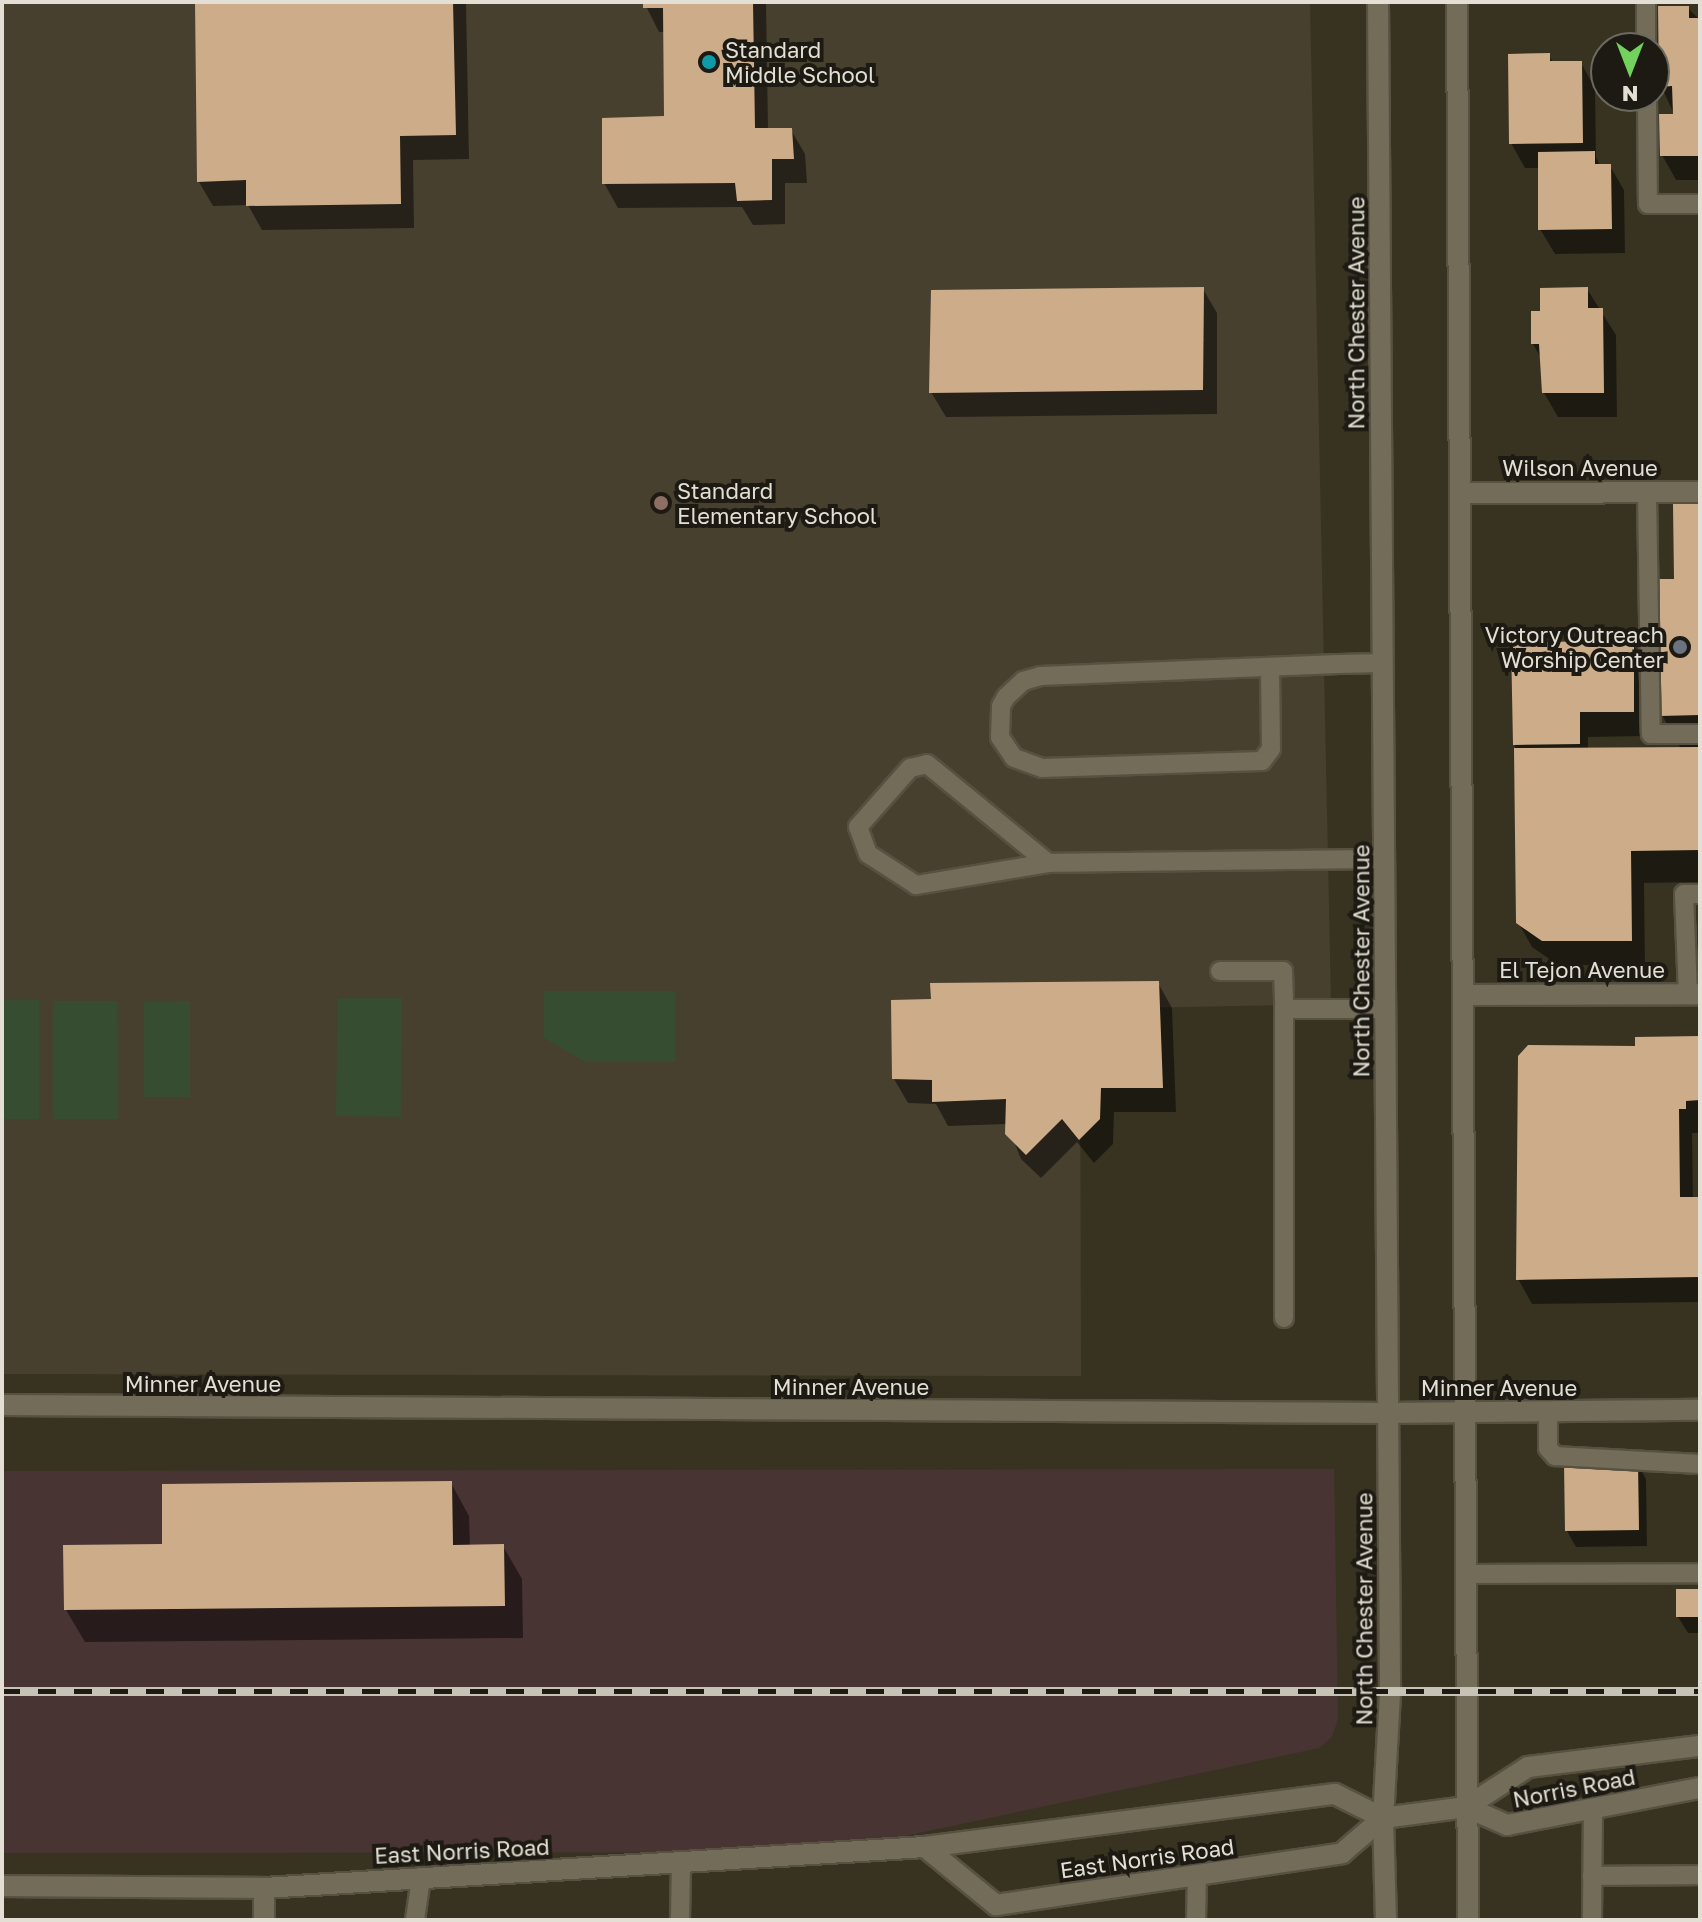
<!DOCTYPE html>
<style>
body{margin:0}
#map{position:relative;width:1702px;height:1922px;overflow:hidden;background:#383321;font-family:"Golos Text",sans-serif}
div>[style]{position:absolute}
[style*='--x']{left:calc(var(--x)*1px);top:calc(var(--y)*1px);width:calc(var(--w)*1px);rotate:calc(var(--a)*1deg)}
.industrial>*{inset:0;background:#493434}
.education>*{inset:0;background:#48402f}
.green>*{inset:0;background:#364d31}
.shadow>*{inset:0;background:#0007}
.building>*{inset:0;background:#cdad89}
.roads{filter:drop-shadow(2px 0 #575142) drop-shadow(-2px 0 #575142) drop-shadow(0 2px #575142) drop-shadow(0 -2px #575142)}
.lane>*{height:18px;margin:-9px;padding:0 9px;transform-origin:9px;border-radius:9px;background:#736c59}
.street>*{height:20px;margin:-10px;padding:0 10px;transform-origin:10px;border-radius:10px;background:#736c59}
.secondary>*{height:20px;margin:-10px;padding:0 10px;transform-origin:10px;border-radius:10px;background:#736c59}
.rail>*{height:9px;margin-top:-4.5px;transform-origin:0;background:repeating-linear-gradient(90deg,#1d1a13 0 18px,#c6c2b6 0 36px);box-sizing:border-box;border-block:2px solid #c6c2b6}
.dots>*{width:22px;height:22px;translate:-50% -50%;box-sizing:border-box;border:4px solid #1d1a13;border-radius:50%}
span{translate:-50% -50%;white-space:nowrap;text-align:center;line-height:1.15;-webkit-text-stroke:8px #1d1a13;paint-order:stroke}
.poi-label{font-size:22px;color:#e3dfd4}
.left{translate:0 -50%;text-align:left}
.right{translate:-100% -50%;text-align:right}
.street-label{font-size:22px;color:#e3dfd4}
.frame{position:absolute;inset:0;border:4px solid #e3dfd4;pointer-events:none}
.north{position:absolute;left:1590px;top:32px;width:80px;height:80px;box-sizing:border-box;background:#1d1a13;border:2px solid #6c6960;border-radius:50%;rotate:180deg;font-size:22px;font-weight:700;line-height:32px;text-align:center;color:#e3dfd4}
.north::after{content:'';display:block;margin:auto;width:28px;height:36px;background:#72d25d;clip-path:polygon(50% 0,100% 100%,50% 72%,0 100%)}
</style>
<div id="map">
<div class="industrial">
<i style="clip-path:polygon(1334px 1469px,1338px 1719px,1332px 1737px,1319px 1748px,829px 1852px,2px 1853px,2px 1471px)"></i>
</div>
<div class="education">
<i style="clip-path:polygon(2px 2px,1310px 2px,1331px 1004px,1080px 1009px,1081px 1376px,2px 1374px)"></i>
</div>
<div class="green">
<i style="clip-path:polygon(544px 991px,675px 991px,675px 1062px,585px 1062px,544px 1038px)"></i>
<i style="clip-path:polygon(338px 998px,402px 998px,401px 1117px,336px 1116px)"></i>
<i style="clip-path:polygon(2px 1000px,39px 1000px,39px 1119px,2px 1119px)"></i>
<i style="clip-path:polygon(53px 1001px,117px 1001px,118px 1119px,53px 1119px)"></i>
<i style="clip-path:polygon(190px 1001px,190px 1097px,144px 1097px,144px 1002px)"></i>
</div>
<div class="shadow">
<i style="clip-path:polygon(197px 2px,466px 2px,469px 159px,413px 160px,414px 228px,262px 230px,248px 205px,213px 206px,199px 182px)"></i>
<i style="clip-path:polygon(644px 2px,766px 2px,768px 130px,791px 130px,805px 154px,807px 183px,785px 183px,785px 224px,753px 225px,742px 207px,618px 208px,604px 183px,666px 118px,665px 32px,659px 32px)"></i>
<i style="clip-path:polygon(1688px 8px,1700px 20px,1700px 180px,1676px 180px,1662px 155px,1675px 116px,1661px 86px)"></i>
<i style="clip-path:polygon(1549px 55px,1553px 63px,1581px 63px,1595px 88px,1596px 157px,1600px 166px,1610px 166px,1624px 190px,1625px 253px,1555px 254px,1540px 229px,1540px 168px,1525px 168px,1511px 143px)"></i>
<i style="clip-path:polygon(1203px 289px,1217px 313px,1217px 414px,946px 417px,931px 392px)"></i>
<i style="clip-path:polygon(1587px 289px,1616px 335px,1617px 417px,1558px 417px,1544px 393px,1542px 360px,1533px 344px,1542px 313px)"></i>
<i style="clip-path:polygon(1700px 506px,1700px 882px,1644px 883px,1645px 965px,1558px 965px,1532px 947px,1518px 922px,1515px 744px,1632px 643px,1647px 667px,1647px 736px,1588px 737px,1588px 750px,1681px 749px,1662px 715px,1676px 581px)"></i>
<i style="clip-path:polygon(1158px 983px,1172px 1008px,1176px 1112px,1114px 1112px,1113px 1144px,1094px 1163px,1077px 1142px,1041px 1178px,1021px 1159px,1007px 1124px,948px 1126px,936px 1104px,908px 1103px,894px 1079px)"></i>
<i style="clip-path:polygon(1700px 1038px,1700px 1125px,1699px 1133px,1692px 1133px,1693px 1199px,1700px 1199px,1700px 1302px,1532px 1304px,1518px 1279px,1637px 1048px)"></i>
<i style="clip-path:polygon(1637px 1463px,1646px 1479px,1647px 1546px,1576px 1547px,1567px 1531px)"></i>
<i style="clip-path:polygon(451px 1483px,469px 1516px,470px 1546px,503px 1546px,522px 1579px,523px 1638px,85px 1642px,66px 1610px,164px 1546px)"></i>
<i style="clip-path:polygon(1700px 1591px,1700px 1633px,1688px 1633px,1678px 1617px)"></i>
</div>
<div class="building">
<i style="clip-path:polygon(195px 2px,453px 2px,456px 135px,400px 136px,401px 204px,246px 206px,246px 180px,197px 182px)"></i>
<i style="clip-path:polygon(643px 2px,753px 2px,755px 128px,792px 128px,794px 159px,772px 159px,772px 200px,737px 201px,735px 183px,602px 184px,602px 118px,664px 116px,663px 8px,643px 8px)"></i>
<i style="clip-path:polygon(1658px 6px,1689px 6px,1689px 18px,1700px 18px,1700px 156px,1660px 156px,1659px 114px,1673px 114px,1672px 86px,1659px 87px)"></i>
<i style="clip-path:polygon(1550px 53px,1550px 61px,1582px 61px,1583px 143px,1509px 144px,1508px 54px)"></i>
<i style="clip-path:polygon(1595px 151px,1595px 164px,1611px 164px,1612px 229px,1538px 230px,1538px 152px)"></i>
<i style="clip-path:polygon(1204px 287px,1203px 390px,929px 393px,931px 290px)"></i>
<i style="clip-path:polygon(1588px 287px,1588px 308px,1603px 308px,1604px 393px,1542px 393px,1539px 344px,1531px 344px,1531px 311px,1540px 311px,1540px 288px)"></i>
<i style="clip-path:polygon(1673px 504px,1700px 504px,1700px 715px,1660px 716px,1658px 579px,1674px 579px)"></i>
<i style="clip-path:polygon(1634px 641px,1634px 712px,1580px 712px,1580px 744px,1513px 745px,1511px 642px)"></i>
<i style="clip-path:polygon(1700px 747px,1700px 850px,1631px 851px,1632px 941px,1542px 941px,1516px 923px,1514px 748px)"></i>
<i style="clip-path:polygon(1159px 981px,1163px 1088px,1101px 1088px,1100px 1119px,1079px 1140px,1062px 1119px,1026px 1155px,1005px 1134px,1006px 1099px,932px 1102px,932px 1080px,892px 1079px,891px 1000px,931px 999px,930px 983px)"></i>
<i style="clip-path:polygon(1700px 1036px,1700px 1100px,1686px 1101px,1686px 1109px,1679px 1109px,1680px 1197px,1700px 1197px,1700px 1277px,1516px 1280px,1518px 1056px,1528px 1045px,1635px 1046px,1635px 1037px)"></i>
<i style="clip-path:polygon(1638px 1461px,1639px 1530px,1565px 1531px,1564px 1462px)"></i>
<i style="clip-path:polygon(452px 1481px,453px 1545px,504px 1544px,505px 1606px,64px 1610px,63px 1545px,162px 1544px,162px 1484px)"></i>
<i style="clip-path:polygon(1676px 1589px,1700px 1589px,1700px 1617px,1676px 1617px)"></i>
</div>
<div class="roads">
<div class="lane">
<i style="--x:1646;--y:2;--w:46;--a:90"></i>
<i style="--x:1647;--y:96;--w:108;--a:89.5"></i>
<i style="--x:1648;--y:204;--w:52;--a:0"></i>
<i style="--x:1647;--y:492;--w:242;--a:89.1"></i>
<i style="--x:1651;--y:734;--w:49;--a:0"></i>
<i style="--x:1270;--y:667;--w:82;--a:89.3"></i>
<i style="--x:1271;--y:749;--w:15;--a:127"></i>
<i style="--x:1262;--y:761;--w:220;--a:178.2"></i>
<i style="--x:1042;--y:768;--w:30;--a:-160"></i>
<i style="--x:1014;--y:758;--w:25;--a:-124"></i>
<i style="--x:1000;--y:737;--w:31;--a:-88"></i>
<i style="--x:1001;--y:706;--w:10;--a:-61"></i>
<i style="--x:1006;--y:697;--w:23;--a:-43"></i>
<i style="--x:1023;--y:681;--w:18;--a:-16"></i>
<i style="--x:1040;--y:676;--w:299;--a:-2.3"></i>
<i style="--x:1339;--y:664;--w:44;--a:-1.3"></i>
<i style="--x:1048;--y:863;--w:134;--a:170.5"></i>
<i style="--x:916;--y:885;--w:57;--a:-147.1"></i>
<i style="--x:868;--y:854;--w:29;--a:-110"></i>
<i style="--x:858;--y:827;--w:79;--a:-48.6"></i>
<i style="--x:910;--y:768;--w:17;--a:-13"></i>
<i style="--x:927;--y:764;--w:156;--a:39.3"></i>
<i style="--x:1048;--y:863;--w:336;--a:-0.7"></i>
<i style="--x:1220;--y:971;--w:63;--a:0"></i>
<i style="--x:1283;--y:971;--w:38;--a:88"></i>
<i style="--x:1688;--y:994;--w:100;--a:-92.3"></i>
<i style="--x:1684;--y:894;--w:16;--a:0"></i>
<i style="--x:1284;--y:1318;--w:309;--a:-90"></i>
<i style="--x:1284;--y:1009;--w:102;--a:0"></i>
<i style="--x:1548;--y:1412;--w:36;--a:90"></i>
<i style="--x:1548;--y:1448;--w:11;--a:49"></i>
<i style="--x:1555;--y:1456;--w:145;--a:3.2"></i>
<i style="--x:1469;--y:1574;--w:231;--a:-0.2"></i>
<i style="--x:1592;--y:1876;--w:108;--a:-0.5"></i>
<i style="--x:415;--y:1920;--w:42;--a:-81.9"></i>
<i style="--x:680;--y:1920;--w:58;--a:-89"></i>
<i style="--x:1196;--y:1920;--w:45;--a:-88.7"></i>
<i style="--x:1592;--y:1920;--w:111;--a:-89.5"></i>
</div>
<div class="street">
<i style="--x:1460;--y:493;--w:240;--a:-0.2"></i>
<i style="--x:1464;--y:995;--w:236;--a:-0.2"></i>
<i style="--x:2;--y:1405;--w:1386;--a:0.33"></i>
<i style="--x:1388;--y:1413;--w:312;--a:-0.6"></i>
<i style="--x:264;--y:1888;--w:32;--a:90"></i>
</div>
<div class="secondary">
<i style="--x:1378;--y:2;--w:1692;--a:89.59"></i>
<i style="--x:1390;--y:1694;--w:124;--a:93.2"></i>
<i style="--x:1383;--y:1818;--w:102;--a:88.3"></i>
<i style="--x:1457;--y:2;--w:1918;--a:89.67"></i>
<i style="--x:1466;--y:1807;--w:45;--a:23.7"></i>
<i style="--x:1507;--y:1825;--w:197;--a:-10.9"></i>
<i style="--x:925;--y:1847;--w:92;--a:39.2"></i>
<i style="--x:996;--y:1905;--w:350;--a:-8.5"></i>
<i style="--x:1342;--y:1853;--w:54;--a:-40.5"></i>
<i style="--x:1383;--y:1818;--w:84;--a:-7.5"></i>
<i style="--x:1466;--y:1807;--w:74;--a:-32.8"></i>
<i style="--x:1528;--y:1767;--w:173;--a:-7"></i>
<i style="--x:2;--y:1886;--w:262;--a:0.4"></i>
<i style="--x:264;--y:1888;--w:662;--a:-3.55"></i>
<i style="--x:925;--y:1847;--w:413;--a:-7.4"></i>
<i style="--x:1335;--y:1794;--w:54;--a:26.6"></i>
</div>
</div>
<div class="rail">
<i style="--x:2;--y:1691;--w:1698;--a:0"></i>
</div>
<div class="dots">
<i style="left:709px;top:62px;background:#0f9aa8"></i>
<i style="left:661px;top:503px;background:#8d6e63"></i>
<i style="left:1680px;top:647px;background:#6b7280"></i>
</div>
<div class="poi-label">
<span class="left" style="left:725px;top:62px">Standard<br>Middle School</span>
<span class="left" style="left:677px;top:503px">Standard<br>Elementary School</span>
<span class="right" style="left:1664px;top:647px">Victory Outreach<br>Worship Center</span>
</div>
<div class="street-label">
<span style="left:1356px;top:313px;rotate:-90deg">North Chester Avenue</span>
<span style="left:1580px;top:468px">Wilson Avenue</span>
<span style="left:1361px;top:961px;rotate:-90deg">North Chester Avenue</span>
<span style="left:1582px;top:970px">El Tejon Avenue</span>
<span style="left:203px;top:1384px">Minner Avenue</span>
<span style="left:851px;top:1387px">Minner Avenue</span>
<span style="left:1499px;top:1388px">Minner Avenue</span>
<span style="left:1364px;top:1609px;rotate:-90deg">North Chester Avenue</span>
<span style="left:1574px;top:1788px;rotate:-11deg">Norris Road</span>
<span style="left:462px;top:1851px;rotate:-3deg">East Norris Road</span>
<span style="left:1147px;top:1858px;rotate:-8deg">East Norris Road</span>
</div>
<div class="frame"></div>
<div class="north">N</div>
</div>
